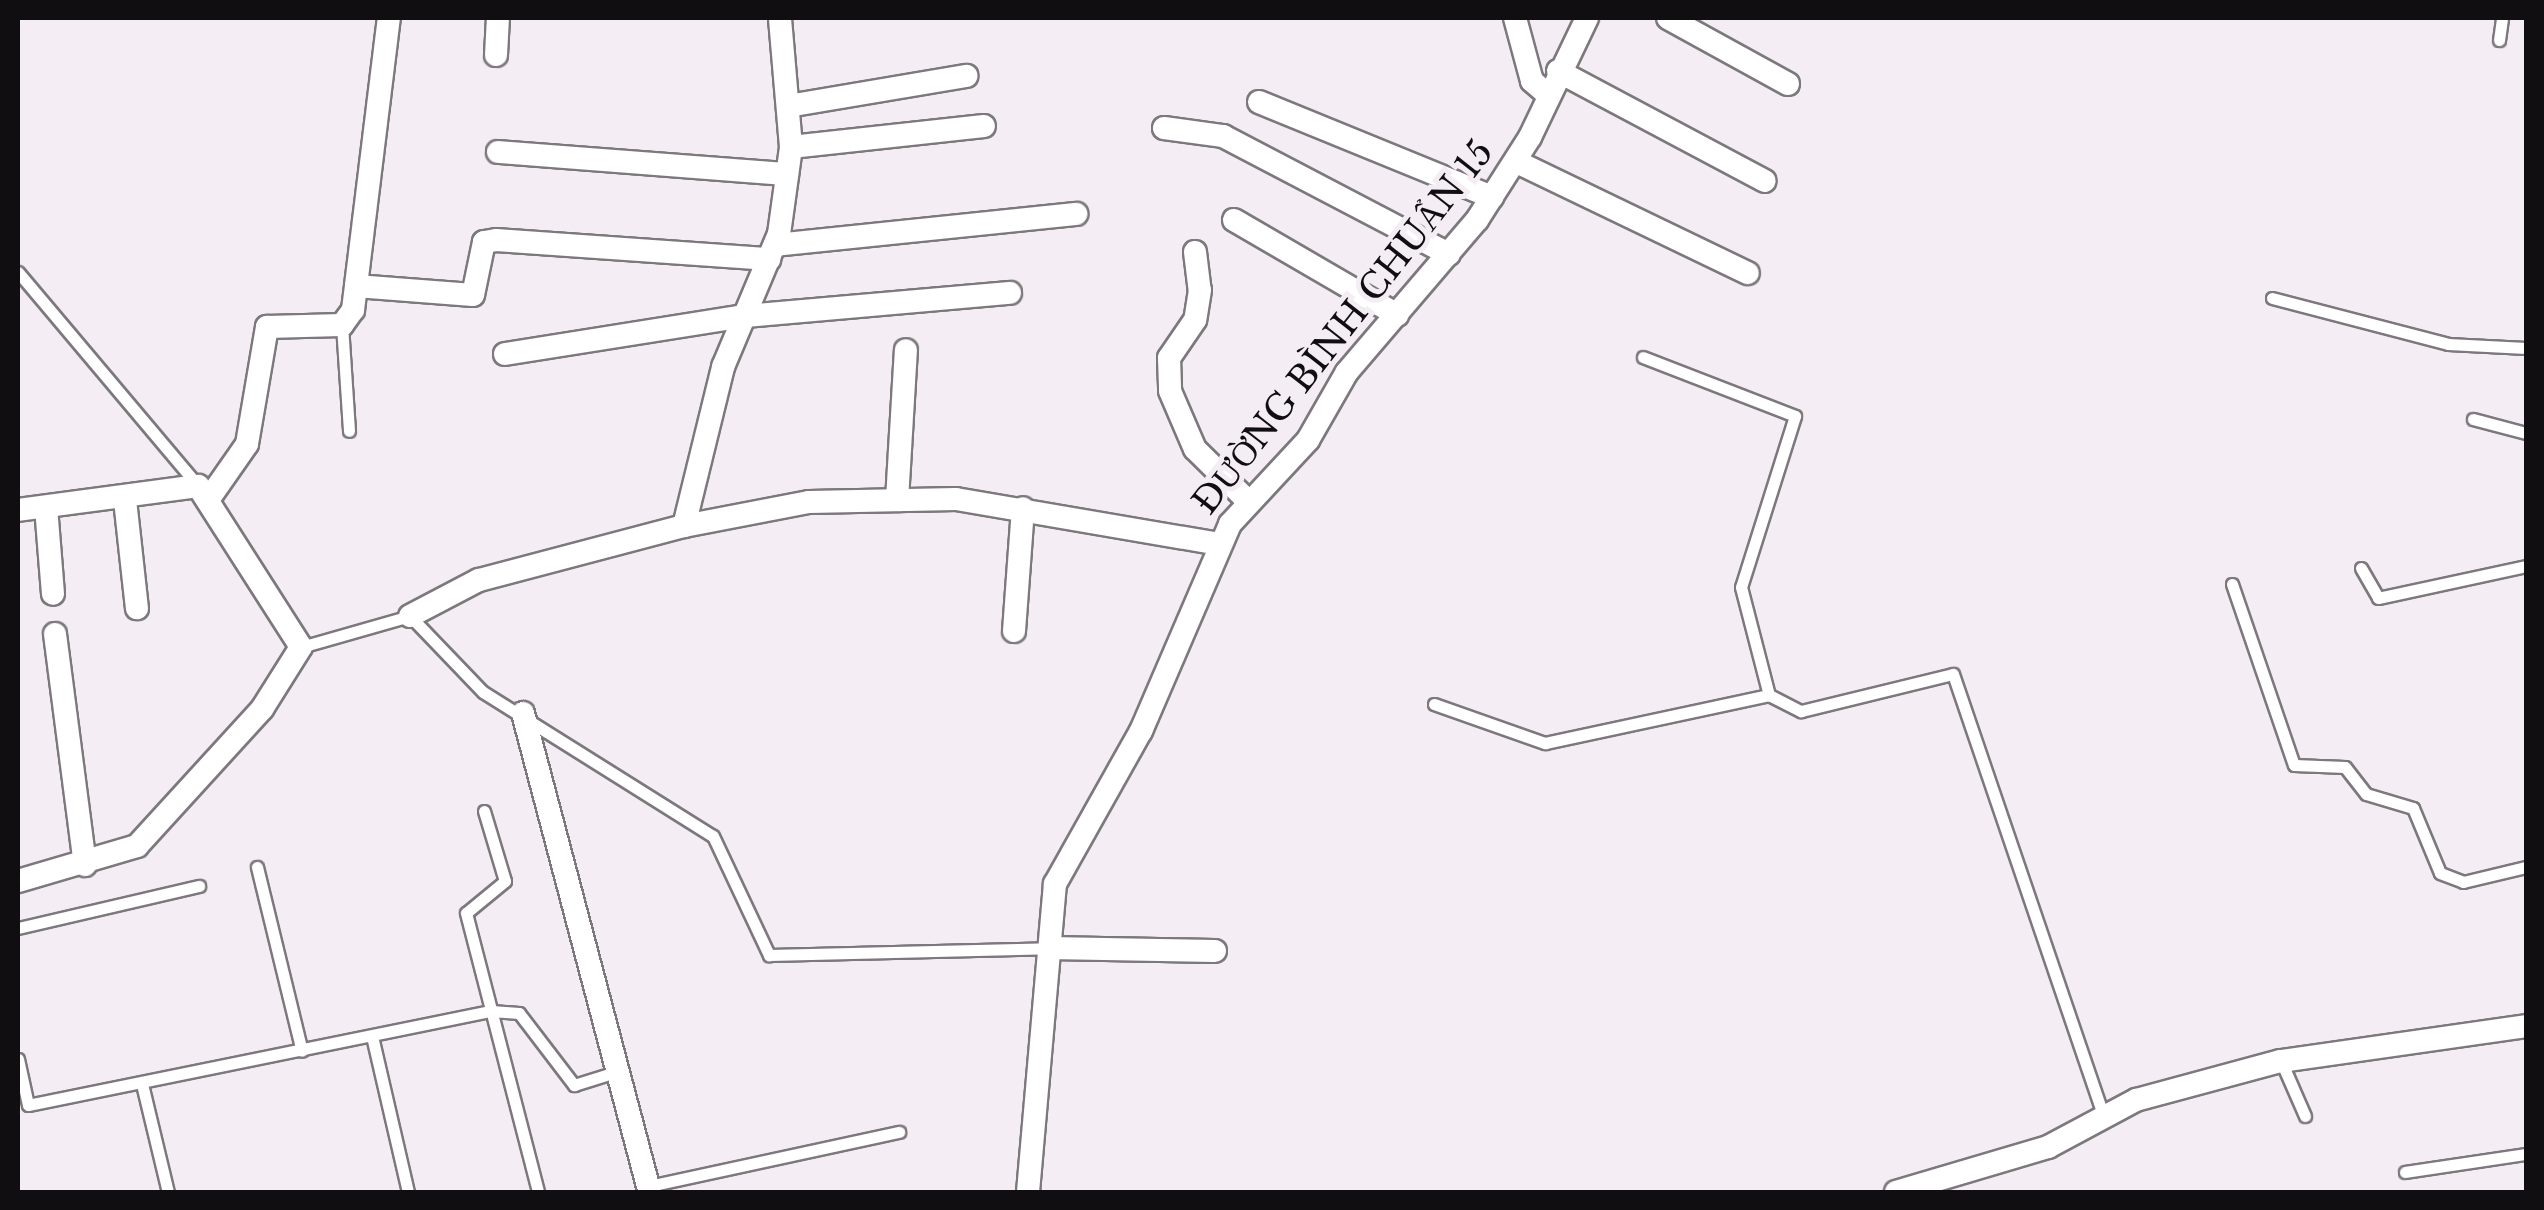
<!DOCTYPE html>
<meta charset="utf-8">
<style>
body{margin:0}
#map{position:relative;width:2544px;height:1210px;overflow:hidden;background:#f4eef4;font-family:"Libre Baskerville",serif}
div>[style]{position:absolute}
[style*='--x']{left:calc(var(--x)*1px);top:calc(var(--y)*1px);width:calc(var(--w)*1px);rotate:calc(var(--a)*1deg)}
.roads{filter:drop-shadow(2px 0 #7d787d) drop-shadow(-2px 0 #7d787d) drop-shadow(0 2px #7d787d) drop-shadow(0 -2px #7d787d)}
.lane>*{height:11px;margin:-5.5px;padding:0 5.5px;transform-origin:5.5px;border-radius:5.5px;background:#fff}
.street>*{height:22px;margin:-11px;padding:0 11px;transform-origin:11px;border-radius:11px;background:#fff}
span{translate:-50% -50%;white-space:nowrap;text-align:center;line-height:1.15;-webkit-text-stroke:10px #f4eef4;paint-order:stroke}
.street-label{font-size:35px;color:#100e10}
.frame{position:absolute;inset:0;border:20px solid #100e10;pointer-events:none}
</style>
<div id="map">
<div class="roads">
<div class="lane">
<i style="--x:2499;--y:40;--w:22;--a:-82"></i>
<i style="--x:18;--y:272;--w:280;--a:49.9"></i>
<i style="--x:2272;--y:298;--w:182;--a:14.6"></i>
<i style="--x:2448;--y:344;--w:78;--a:2.9"></i>
<i style="--x:342;--y:325;--w:106;--a:86.2"></i>
<i style="--x:1643;--y:357;--w:163;--a:21.2"></i>
<i style="--x:1795;--y:416;--w:179;--a:107.5"></i>
<i style="--x:1741;--y:587;--w:112;--a:75.5"></i>
<i style="--x:2473;--y:419;--w:55;--a:14.8"></i>
<i style="--x:2361;--y:568;--w:34;--a:60"></i>
<i style="--x:2378;--y:598;--w:151;--a:-12.2"></i>
<i style="--x:2232;--y:584;--w:191;--a:71.1"></i>
<i style="--x:2294;--y:765;--w:51;--a:2.2"></i>
<i style="--x:2345;--y:767;--w:34;--a:52"></i>
<i style="--x:2366;--y:794;--w:49;--a:16.6"></i>
<i style="--x:2413;--y:808;--w:70;--a:67.4"></i>
<i style="--x:2440;--y:873;--w:25;--a:21"></i>
<i style="--x:2463;--y:882;--w:65;--a:-13.4"></i>
<i style="--x:301;--y:647;--w:113;--a:-15.9"></i>
<i style="--x:410;--y:616;--w:105;--a:46.2"></i>
<i style="--x:483;--y:692;--w:271;--a:32.1"></i>
<i style="--x:713;--y:836;--w:132;--a:64.8"></i>
<i style="--x:769;--y:955;--w:280;--a:-1.4"></i>
<i style="--x:1434;--y:704;--w:118;--a:19.4"></i>
<i style="--x:1545;--y:743;--w:229;--a:-12.1"></i>
<i style="--x:1769;--y:695;--w:36;--a:27"></i>
<i style="--x:1801;--y:711;--w:156;--a:-13.7"></i>
<i style="--x:1953;--y:674;--w:466;--a:71.2"></i>
<i style="--x:484;--y:811;--w:73;--a:73.3"></i>
<i style="--x:505;--y:881;--w:50;--a:140.6"></i>
<i style="--x:466;--y:913;--w:288;--a:75.5"></i>
<i style="--x:257;--y:867;--w:189;--a:76.3"></i>
<i style="--x:18;--y:928;--w:186;--a:-13.1"></i>
<i style="--x:372;--y:1036;--w:160;--a:77"></i>
<i style="--x:18;--y:1059;--w:47;--a:77.7"></i>
<i style="--x:28;--y:1105;--w:472;--a:-11.5"></i>
<i style="--x:491;--y:1011;--w:28;--a:4"></i>
<i style="--x:519;--y:1013;--w:91;--a:52.6"></i>
<i style="--x:574;--y:1085;--w:47;--a:-17.3"></i>
<i style="--x:2281;--y:1061;--w:60;--a:66.4"></i>
<i style="--x:142;--y:1084;--w:111;--a:76.5"></i>
<i style="--x:2405;--y:1172;--w:122;--a:-8.5"></i>
<i style="--x:649;--y:1186;--w:256;--a:-12.2"></i>
</div>
<div class="street">
<i style="--x:1515;--y:18;--w:65;--a:74.9"></i>
<i style="--x:1532;--y:81;--w:18;--a:41"></i>
<i style="--x:1668;--y:18;--w:137;--a:28.8"></i>
<i style="--x:496;--y:55;--w:37;--a:-87"></i>
<i style="--x:1558;--y:71;--w:234;--a:28"></i>
<i style="--x:1259;--y:102;--w:252;--a:22.2"></i>
<i style="--x:788;--y:106;--w:181;--a:-9.6"></i>
<i style="--x:1164;--y:128;--w:60;--a:7.7"></i>
<i style="--x:1223;--y:136;--w:255;--a:27.6"></i>
<i style="--x:791;--y:147;--w:194;--a:-6.2"></i>
<i style="--x:498;--y:152;--w:290;--a:4.4"></i>
<i style="--x:1517;--y:162;--w:256;--a:25.7"></i>
<i style="--x:1234;--y:220;--w:189;--a:30.2"></i>
<i style="--x:775;--y:245;--w:303;--a:-5.9"></i>
<i style="--x:1195;--y:252;--w:38;--a:83"></i>
<i style="--x:1200;--y:290;--w:30;--a:99"></i>
<i style="--x:1195;--y:320;--w:46;--a:124.4"></i>
<i style="--x:1169;--y:358;--w:33;--a:88"></i>
<i style="--x:1170;--y:391;--w:63;--a:66.7"></i>
<i style="--x:1195;--y:449;--w:74;--a:44.5"></i>
<i style="--x:356;--y:286;--w:117;--a:4.4"></i>
<i style="--x:473;--y:295;--w:54;--a:-78.3"></i>
<i style="--x:484;--y:242;--w:12;--a:-9"></i>
<i style="--x:496;--y:240;--w:274;--a:4"></i>
<i style="--x:505;--y:354;--w:243;--a:-9"></i>
<i style="--x:745;--y:316;--w:266;--a:-5"></i>
<i style="--x:125;--y:500;--w:109;--a:83.7"></i>
<i style="--x:208;--y:500;--w:68;--a:-55.1"></i>
<i style="--x:247;--y:444;--w:119;--a:-80.3"></i>
<i style="--x:267;--y:327;--w:75;--a:-1.5"></i>
<i style="--x:342;--y:325;--w:19;--a:-54"></i>
<i style="--x:353;--y:310;--w:294;--a:-83"></i>
<i style="--x:897;--y:500;--w:150;--a:-86.6"></i>
<i style="--x:46;--y:507;--w:87;--a:85.4"></i>
<i style="--x:18;--y:510;--w:182;--a:-7.6"></i>
<i style="--x:198;--y:486;--w:191;--a:57.4"></i>
<i style="--x:301;--y:647;--w:73;--a:122.2"></i>
<i style="--x:262;--y:709;--w:185;--a:132.4"></i>
<i style="--x:137;--y:846;--w:124;--a:163.6"></i>
<i style="--x:684;--y:526;--w:127;--a:-10.9"></i>
<i style="--x:809;--y:502;--w:147;--a:-1.2"></i>
<i style="--x:956;--y:499;--w:268;--a:9.7"></i>
<i style="--x:410;--y:616;--w:78;--a:-27.6"></i>
<i style="--x:479;--y:580;--w:212;--a:-14.8"></i>
<i style="--x:684;--y:526;--w:164;--a:-76.2"></i>
<i style="--x:723;--y:367;--w:144;--a:-67.2"></i>
<i style="--x:779;--y:234;--w:88;--a:-82.1"></i>
<i style="--x:791;--y:147;--w:129;--a:-94.9"></i>
<i style="--x:1014;--y:631;--w:123;--a:-85.8"></i>
<i style="--x:55;--y:634;--w:233;--a:82.6"></i>
<i style="--x:523;--y:713;--w:496;--a:75.2"></i>
<i style="--x:1049;--y:948;--w:166;--a:1"></i>
<i style="--x:1028;--y:1192;--w:309;--a:-85"></i>
<i style="--x:1055;--y:884;--w:176;--a:-60.7"></i>
<i style="--x:1141;--y:731;--w:225;--a:-66.7"></i>
<i style="--x:1230;--y:524;--w:115;--a:-47.1"></i>
<i style="--x:1308;--y:440;--w:78;--a:-60.2"></i>
<i style="--x:1347;--y:372;--w:200;--a:-49.5"></i>
<i style="--x:1477;--y:220;--w:98;--a:-57.4"></i>
<i style="--x:1530;--y:137;--w:132;--a:-64.4"></i>
<i style="--x:1896;--y:1192;--w:159;--a:-16.5"></i>
<i style="--x:2048;--y:1147;--w:100;--a:-28.1"></i>
<i style="--x:2136;--y:1100;--w:150;--a:-15.1"></i>
<i style="--x:2281;--y:1061;--w:247;--a:-8.1"></i>
</div>
</div>
<div class="street-label">
<span style="left:1343px;top:327px;rotate:-52deg">ĐƯỜNG BÌNH CHUẨN 15</span>
</div>
<div class="frame"></div>
</div>
